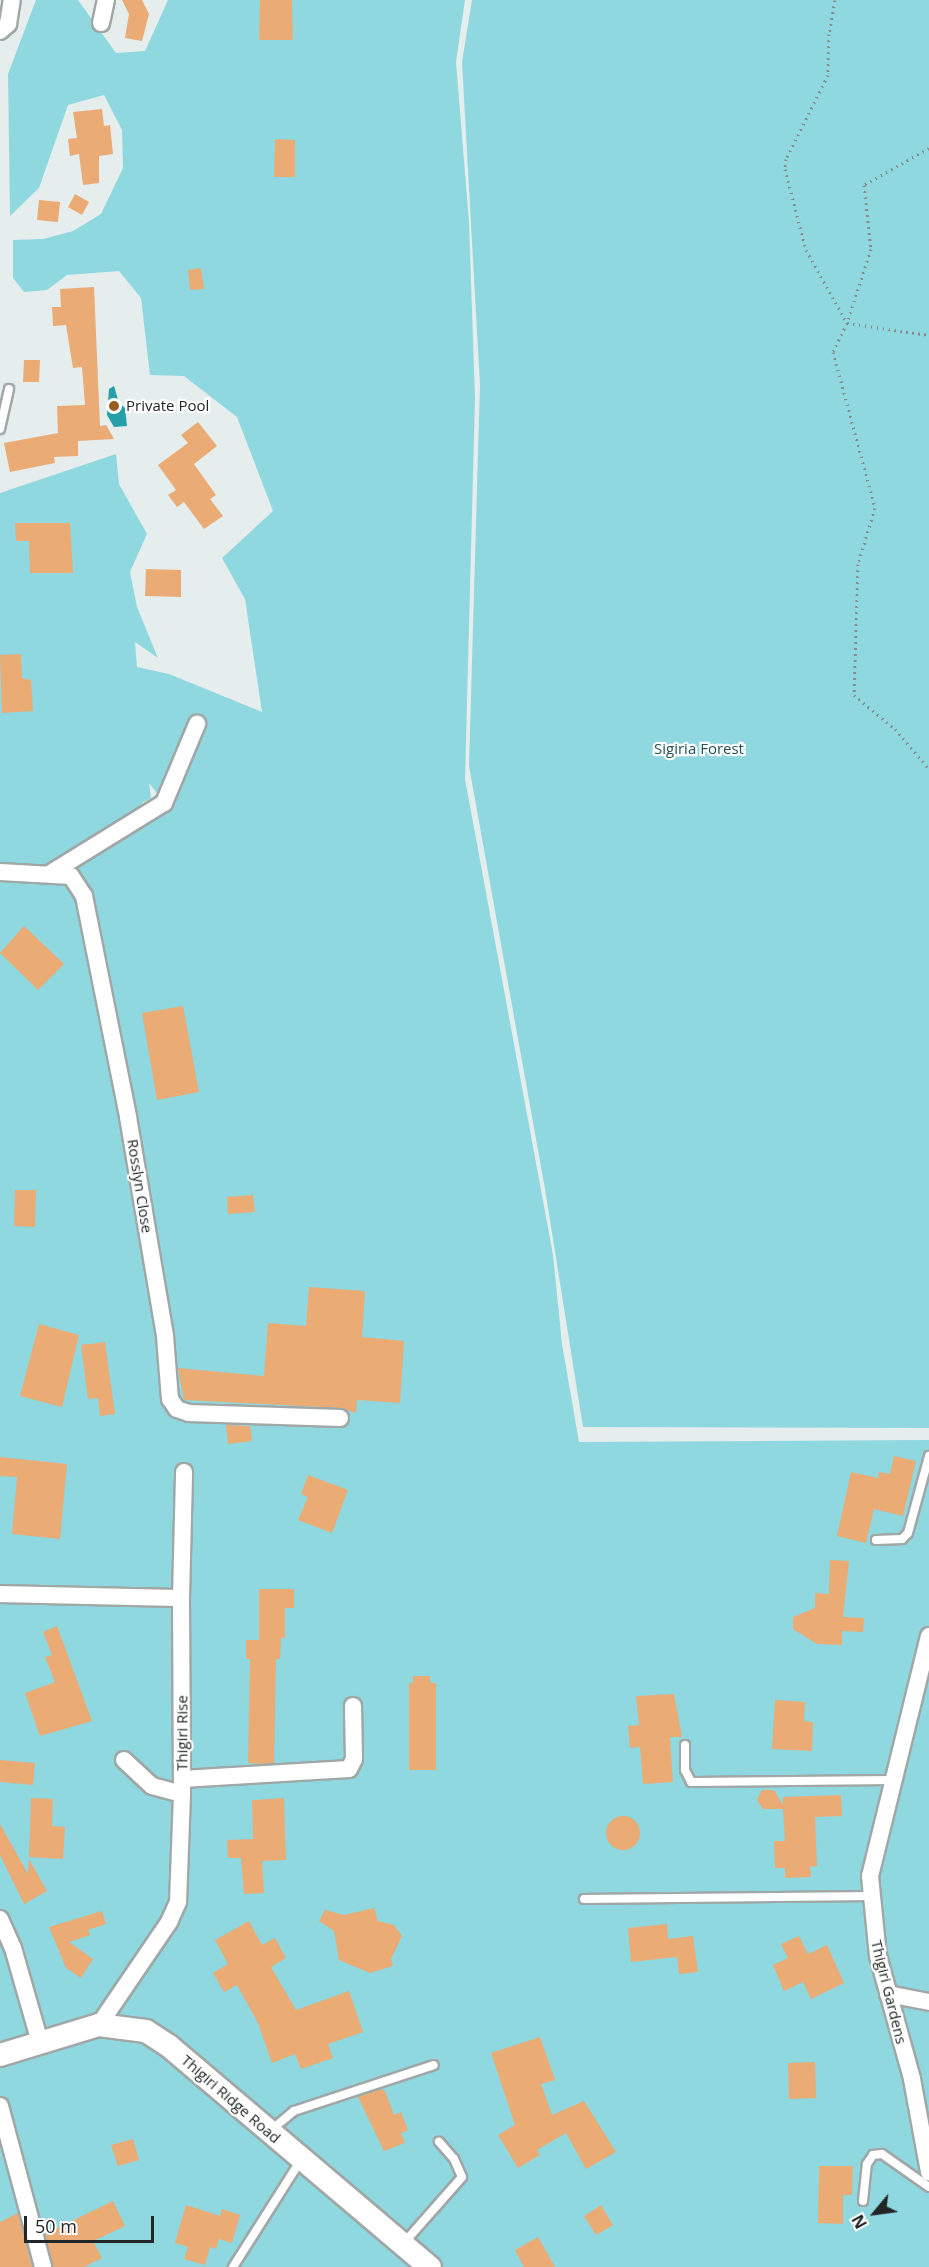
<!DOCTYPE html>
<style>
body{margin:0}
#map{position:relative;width:929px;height:2267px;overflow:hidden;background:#e5eded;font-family:"Open Sans",sans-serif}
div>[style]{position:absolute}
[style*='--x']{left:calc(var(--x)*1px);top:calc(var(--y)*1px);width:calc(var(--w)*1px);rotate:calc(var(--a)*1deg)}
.green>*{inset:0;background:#8fd8df}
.water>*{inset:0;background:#25a0a9}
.building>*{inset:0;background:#eaab75}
.round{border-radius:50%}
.path>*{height:3px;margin-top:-1.5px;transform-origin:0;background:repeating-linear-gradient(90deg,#868c8c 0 1.5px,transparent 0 6px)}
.roads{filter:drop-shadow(2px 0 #a0a7a7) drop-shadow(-2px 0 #a0a7a7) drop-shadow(0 2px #a0a7a7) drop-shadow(0 -2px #a0a7a7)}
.lane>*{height:8px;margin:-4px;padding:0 4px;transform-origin:4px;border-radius:4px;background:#fff}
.street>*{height:16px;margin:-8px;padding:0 8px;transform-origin:8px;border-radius:8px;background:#fff}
.secondary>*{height:22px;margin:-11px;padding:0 11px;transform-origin:11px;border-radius:11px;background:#fff}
.dots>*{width:16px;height:16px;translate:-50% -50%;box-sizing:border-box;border:3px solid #fff;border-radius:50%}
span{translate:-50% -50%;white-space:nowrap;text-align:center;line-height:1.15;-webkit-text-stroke:4.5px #fff;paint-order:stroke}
.poi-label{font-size:15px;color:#232626}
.left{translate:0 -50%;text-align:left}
.park-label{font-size:15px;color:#205155}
.street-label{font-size:15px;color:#232626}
.north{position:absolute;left:845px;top:2183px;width:60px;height:60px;-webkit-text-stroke:4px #fff;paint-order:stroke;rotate:241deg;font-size:16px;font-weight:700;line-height:24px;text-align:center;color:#232626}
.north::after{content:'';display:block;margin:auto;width:21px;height:27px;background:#232626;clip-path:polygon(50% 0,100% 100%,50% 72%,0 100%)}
.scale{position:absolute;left:24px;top:2216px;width:130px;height:27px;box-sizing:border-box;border:3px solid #232626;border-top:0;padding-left:8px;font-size:18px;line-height:21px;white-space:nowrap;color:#232626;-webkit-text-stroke:4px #fff;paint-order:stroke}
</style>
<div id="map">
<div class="green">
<i style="clip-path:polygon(evenodd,36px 0,78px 0,116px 53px,145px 51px,168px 0,465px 0,456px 62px,469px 222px,475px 398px,465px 779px,553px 1255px,562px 1344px,579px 1442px,929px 1440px,929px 2267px,0 2267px,0 493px,116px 454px,119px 484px,147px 534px,130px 572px,137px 607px,158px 658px,135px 642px,137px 667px,169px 674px,262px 712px,245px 599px,222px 558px,273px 511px,237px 417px,184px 376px,150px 375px,141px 298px,119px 271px,67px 275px,47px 290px,24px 292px,13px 278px,13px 240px,43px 239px,73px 231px,101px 214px,123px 168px,122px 130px,104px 95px,68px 105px,39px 188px,10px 216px,8px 74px,36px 0,149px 783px,166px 805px,150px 814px,142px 803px,151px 798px,149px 783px)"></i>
<i style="clip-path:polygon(472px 0,929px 0,929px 1428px,583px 1427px,545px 1189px,469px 766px,480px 385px,462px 62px)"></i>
</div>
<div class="water">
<i style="clip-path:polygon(114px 386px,119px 403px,125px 408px,127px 426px,114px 427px,107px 415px,109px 389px)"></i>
</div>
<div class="building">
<i style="clip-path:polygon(122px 0,142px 0,149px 14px,142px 41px,125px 38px,129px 14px)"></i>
<i style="clip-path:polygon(260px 0,292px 0,293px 40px,259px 40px)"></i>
<i style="clip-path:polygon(102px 109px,104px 126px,110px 125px,113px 154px,99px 156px,99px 183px,83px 185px,79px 154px,70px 156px,68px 139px,77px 138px,73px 112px)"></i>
<i style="clip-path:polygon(275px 139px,295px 140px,295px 177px,274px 177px)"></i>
<i style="clip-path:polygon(75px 194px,89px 202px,82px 215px,68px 207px)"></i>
<i style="clip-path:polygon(39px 200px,60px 202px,58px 222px,37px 220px)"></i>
<i style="clip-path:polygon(201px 268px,204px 289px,190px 290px,188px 270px)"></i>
<i style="clip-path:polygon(94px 287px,100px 426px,106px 425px,114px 439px,78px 441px,78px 456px,54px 457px,55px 463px,10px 472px,4px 443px,58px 433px,57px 406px,85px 405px,82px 367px,73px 368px,66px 325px,53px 326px,52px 307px,61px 307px,60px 289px)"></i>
<i style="clip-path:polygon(24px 360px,40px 360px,39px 382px,23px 382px)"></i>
<i style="clip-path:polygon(198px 422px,217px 446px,194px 464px,216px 495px,210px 499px,223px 516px,204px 529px,184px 502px,177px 507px,168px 495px,176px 490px,158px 465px,188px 443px,181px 435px)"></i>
<i style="clip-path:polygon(15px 523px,70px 523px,73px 573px,30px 573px,29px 541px,16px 541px)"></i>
<i style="clip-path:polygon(146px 569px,181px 570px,181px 597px,145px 596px)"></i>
<i style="clip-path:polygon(21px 654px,22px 678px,31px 680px,33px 711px,2px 713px,0 655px)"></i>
<i style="clip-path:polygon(24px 926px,64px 964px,38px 990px,0 953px)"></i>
<i style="clip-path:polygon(183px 1006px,199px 1092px,157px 1100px,142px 1013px)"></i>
<i style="clip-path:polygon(15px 1190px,36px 1190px,35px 1227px,14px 1226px)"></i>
<i style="clip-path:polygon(253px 1195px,255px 1212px,228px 1214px,227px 1197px)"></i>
<i style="clip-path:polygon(309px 1287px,365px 1291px,362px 1337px,404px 1341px,400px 1403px,357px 1400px,356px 1413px,340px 1408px,184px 1400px,178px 1368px,264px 1376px,268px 1323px,306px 1326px)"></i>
<i style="clip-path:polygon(39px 1324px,79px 1335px,62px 1407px,20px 1396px)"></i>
<i style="clip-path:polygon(105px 1342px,115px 1414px,100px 1416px,98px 1398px,88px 1399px,81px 1345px)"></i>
<i style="clip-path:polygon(226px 1425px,250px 1426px,252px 1441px,228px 1444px)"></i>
<i style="clip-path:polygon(894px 1456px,916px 1461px,903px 1516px,874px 1509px,866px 1543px,837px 1536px,851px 1472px,878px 1478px,879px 1472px,890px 1474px)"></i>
<i style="clip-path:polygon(0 1457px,67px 1464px,60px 1539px,12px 1534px,17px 1477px,0 1476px)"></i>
<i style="clip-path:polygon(308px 1475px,348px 1490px,332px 1533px,298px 1520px,308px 1497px,301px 1494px)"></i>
<i style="clip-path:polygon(830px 1560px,849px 1561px,843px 1617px,864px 1618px,863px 1632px,842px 1631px,842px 1645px,817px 1644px,793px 1629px,793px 1617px,815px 1608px,815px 1593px,829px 1594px)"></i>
<i style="clip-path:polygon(259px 1589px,294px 1589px,294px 1608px,285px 1608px,285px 1638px,281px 1638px,280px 1659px,276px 1659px,274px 1763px,264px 1764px,248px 1763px,250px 1659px,246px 1659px,246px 1640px,259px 1640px)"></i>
<i style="clip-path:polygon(57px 1626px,92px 1721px,40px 1736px,25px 1693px,55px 1682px,45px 1657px,52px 1655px,43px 1632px)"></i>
<i style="clip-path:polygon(413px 1676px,430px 1676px,430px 1683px,436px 1683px,436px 1770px,409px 1770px,409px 1683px,413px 1683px)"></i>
<i style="clip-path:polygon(674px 1694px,682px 1737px,670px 1737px,673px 1782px,643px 1784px,640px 1747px,630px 1748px,628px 1726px,639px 1725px,636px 1696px)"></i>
<i style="clip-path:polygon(775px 1700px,805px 1702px,804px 1721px,813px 1722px,812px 1751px,772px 1749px)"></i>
<i style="clip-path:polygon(0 1760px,35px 1763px,33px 1785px,0 1782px)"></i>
<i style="clip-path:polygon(762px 1790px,774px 1790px,783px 1805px,783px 1797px,841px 1795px,842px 1816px,815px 1817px,817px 1866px,810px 1867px,811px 1877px,785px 1878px,785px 1868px,775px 1868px,774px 1841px,785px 1841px,783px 1809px,763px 1809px,757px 1800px)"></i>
<i style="clip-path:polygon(31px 1798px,53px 1799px,52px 1826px,65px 1827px,63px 1859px,29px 1857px)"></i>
<i style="clip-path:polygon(284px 1798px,286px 1860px,262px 1861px,264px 1893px,244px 1894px,241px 1858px,228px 1858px,227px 1840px,253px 1839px,252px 1800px)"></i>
<i class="round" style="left:606px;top:1816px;width:34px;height:34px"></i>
<i style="clip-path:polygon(0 1824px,28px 1874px,29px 1859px,47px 1891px,24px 1904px,0 1855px)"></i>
<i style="clip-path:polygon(374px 1908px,378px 1921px,394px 1925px,402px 1936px,391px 1959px,393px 1966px,370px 1973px,339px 1960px,334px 1931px,319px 1921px,325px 1910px,344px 1915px)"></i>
<i style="clip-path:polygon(102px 1911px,106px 1924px,88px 1930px,90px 1935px,69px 1942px,93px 1959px,81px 1978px,66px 1968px,49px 1927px)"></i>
<i style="clip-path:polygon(249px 1921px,262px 1945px,275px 1938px,286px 1958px,271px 1967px,296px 2010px,349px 1991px,363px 2032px,328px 2044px,333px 2058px,301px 2069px,295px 2054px,272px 2063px,258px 2023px,237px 1985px,224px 1992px,213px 1973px,228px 1964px,215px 1940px)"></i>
<i style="clip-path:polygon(667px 1924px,668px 1939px,693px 1936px,698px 1972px,679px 1974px,677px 1957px,631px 1962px,628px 1928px)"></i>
<i style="clip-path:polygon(799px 1936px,808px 1954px,827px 1945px,844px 1983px,811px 1999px,803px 1982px,784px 1991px,773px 1965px,788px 1958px,781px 1944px)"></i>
<i style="clip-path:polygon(540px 2037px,555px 2080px,541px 2084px,552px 2115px,584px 2101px,616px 2152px,586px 2169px,566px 2133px,537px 2150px,540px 2155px,518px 2168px,498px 2135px,515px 2125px,491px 2053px)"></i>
<i style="clip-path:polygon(815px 2062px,816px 2098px,789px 2099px,788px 2063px)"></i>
<i style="clip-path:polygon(380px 2089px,385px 2091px,394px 2115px,401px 2112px,408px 2130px,401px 2133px,405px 2143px,384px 2151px,358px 2097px)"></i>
<i style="clip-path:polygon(133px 2139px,139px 2160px,118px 2166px,111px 2145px)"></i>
<i style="clip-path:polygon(819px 2166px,853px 2166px,852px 2195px,843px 2195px,843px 2224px,818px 2223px)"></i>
<i style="clip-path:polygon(113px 2201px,125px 2226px,93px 2241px,102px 2258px,84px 2267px,53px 2267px,45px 2234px)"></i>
<i style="clip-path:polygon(186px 2205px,220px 2216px,222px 2209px,240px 2215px,232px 2243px,219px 2239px,216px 2249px,210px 2247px,205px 2265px,184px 2259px,188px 2247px,175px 2243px)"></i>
<i style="clip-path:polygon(601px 2205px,613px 2225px,596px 2235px,584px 2216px)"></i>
<i style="clip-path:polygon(18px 2213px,32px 2267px,0 2267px,0 2222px)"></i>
<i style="clip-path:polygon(538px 2237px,555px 2267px,524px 2267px,515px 2250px)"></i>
</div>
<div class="path">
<i style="--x:835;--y:0;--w:35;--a:100"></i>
<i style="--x:829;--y:34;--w:41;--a:91.4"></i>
<i style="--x:828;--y:75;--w:94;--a:116.6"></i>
<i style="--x:786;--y:159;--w:10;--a:96"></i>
<i style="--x:785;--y:169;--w:84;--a:75.5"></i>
<i style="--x:806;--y:250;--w:84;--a:60.7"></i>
<i style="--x:847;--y:323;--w:83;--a:8.3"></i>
<i style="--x:929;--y:148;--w:75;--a:150.4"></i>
<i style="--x:864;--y:185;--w:64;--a:83.8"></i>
<i style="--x:871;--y:249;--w:78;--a:108"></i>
<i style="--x:847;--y:323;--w:32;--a:116"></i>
<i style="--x:833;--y:352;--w:162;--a:74.9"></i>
<i style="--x:875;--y:508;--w:59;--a:106.9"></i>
<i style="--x:858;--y:564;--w:131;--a:91.7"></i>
<i style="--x:854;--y:695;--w:53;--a:39.7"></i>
<i style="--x:895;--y:729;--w:52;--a:49.6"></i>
</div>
<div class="roads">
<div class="lane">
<i style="--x:0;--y:429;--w:41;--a:-77.3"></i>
<i style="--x:876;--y:1540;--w:26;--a:-2"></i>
<i style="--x:902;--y:1539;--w:8;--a:-45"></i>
<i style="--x:908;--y:1533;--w:80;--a:-74.7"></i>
<i style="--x:685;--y:1745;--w:25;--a:90"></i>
<i style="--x:685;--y:1770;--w:13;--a:63"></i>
<i style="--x:691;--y:1782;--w:201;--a:-0.6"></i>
<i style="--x:584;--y:1899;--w:286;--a:-0.6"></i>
<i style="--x:270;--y:2131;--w:31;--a:-40"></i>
<i style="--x:294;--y:2111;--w:147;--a:-18.2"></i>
<i style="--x:863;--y:2201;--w:37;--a:-84"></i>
<i style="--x:867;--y:2164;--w:11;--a:-56"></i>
<i style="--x:873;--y:2155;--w:9;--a:-6"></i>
<i style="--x:882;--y:2154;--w:57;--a:35.1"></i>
<i style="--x:403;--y:2244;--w:89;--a:-48.6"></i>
<i style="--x:462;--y:2177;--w:20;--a:-114"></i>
<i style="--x:454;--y:2159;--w:23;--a:-131"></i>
<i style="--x:233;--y:2267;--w:127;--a:-57.6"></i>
</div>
<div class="street">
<i style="--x:101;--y:23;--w:24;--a:-78"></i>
<i style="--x:0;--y:31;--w:11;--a:-41"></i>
<i style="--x:8;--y:24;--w:24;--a:-81"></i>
<i style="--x:0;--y:872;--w:71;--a:3.2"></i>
<i style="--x:71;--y:876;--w:24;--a:57"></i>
<i style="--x:84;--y:896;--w:225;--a:78.7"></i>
<i style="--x:128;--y:1117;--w:222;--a:80.4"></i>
<i style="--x:165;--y:1336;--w:63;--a:85.5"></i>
<i style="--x:170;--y:1399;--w:12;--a:55"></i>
<i style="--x:177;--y:1409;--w:13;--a:18"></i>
<i style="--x:189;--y:1413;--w:151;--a:1.9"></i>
<i style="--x:49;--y:874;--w:135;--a:-31.7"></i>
<i style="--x:164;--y:803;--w:86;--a:-67.3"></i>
<i style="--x:0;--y:1594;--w:181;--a:1.3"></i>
<i style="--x:181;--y:1598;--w:196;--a:89.7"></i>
<i style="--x:182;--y:1794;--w:108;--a:92.1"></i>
<i style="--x:178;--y:1902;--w:22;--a:114"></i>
<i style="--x:169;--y:1922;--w:125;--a:124.2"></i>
<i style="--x:181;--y:1598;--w:126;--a:-88.6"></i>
<i style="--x:929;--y:1636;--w:247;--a:103.8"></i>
<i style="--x:870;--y:1876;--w:80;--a:84.3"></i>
<i style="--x:878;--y:1956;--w:128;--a:74.5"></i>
<i style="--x:912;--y:2079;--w:95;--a:79.6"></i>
<i style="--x:124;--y:1760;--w:38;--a:43"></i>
<i style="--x:152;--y:1786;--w:31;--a:15"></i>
<i style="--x:182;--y:1779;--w:167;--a:-3.4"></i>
<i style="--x:349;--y:1769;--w:11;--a:-63"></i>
<i style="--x:354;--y:1759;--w:53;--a:-91.1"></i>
<i style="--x:0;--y:1919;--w:32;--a:66"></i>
<i style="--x:13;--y:1948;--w:98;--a:74"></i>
<i style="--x:888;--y:1994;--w:42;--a:11"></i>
<i style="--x:0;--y:2106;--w:167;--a:75"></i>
</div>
<div class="secondary">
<i style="--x:0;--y:2055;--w:103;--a:-16.9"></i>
<i style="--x:99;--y:2025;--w:47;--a:7.3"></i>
<i style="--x:146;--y:2031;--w:27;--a:33"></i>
<i style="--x:169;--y:2046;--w:342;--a:40.3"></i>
</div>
</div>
<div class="dots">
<i style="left:114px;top:406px;background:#9a5d20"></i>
</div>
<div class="poi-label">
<span class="left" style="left:126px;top:406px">Private Pool</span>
</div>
<div class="park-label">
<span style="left:699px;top:749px">Sigiria Forest</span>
</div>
<div class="street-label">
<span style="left:140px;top:1186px;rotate:81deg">Rosslyn Close</span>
<span style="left:182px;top:1733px;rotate:-90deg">Thigiri Rise</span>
<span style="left:889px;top:1992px;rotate:76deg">Thigiri Gardens</span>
<span style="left:231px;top:2099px;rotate:41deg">Thigiri Ridge Road</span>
</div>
<div class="north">N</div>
<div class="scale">50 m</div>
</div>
